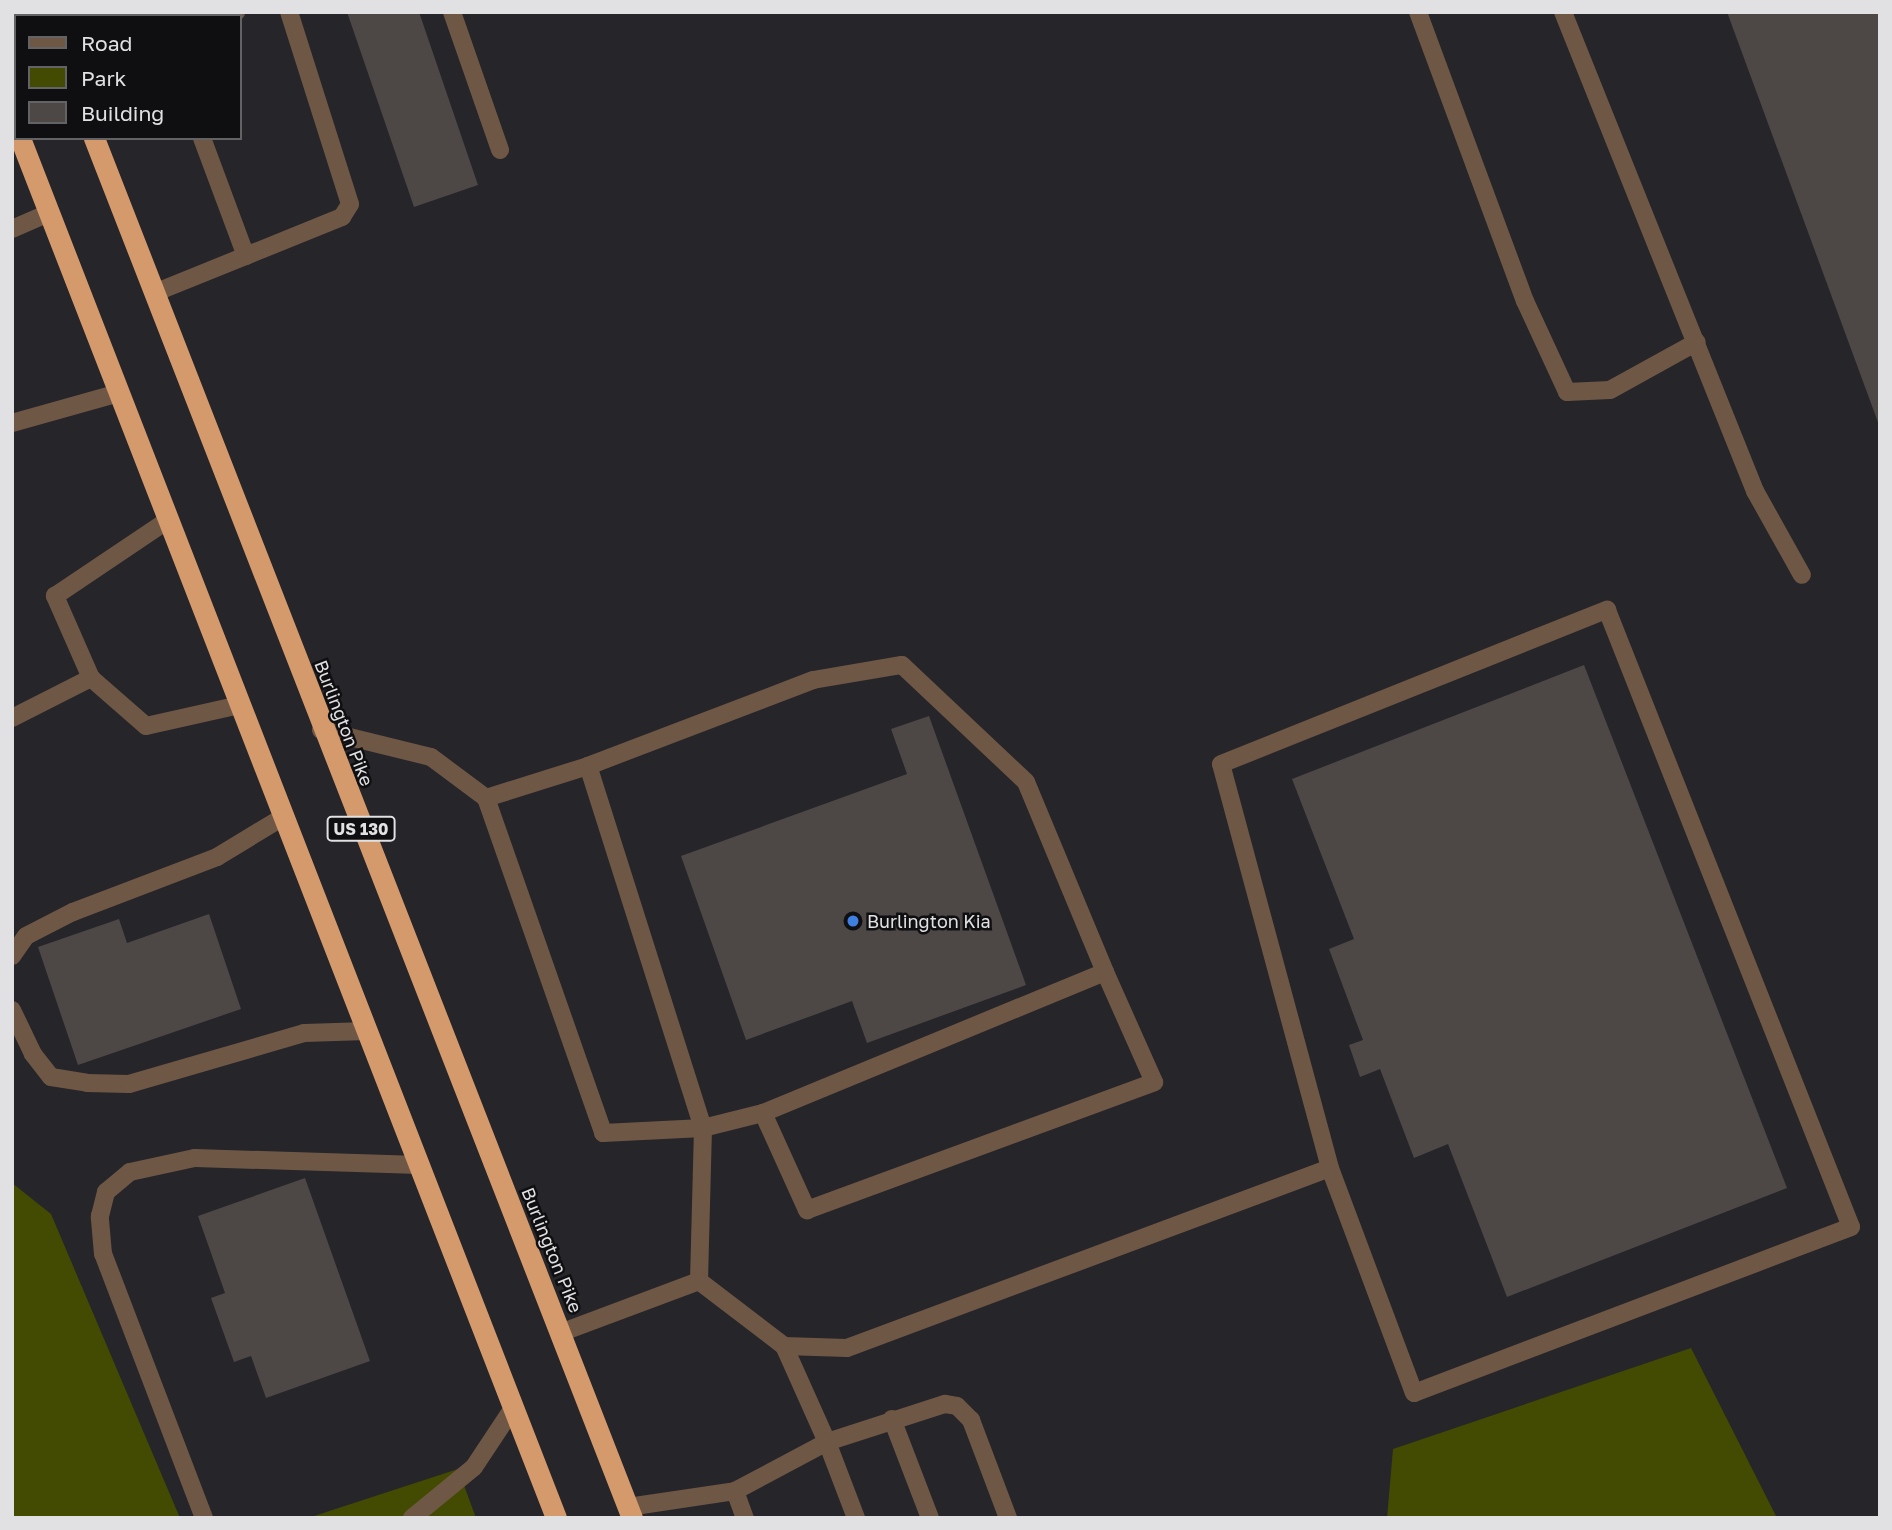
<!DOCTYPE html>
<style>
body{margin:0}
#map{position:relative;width:1892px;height:1530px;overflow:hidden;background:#26252a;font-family:"Golos Text",sans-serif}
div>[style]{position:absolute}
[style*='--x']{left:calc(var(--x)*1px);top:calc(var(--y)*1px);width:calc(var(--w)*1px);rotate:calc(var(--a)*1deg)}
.green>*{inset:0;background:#434b02}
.building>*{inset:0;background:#4d4746}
.minor>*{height:18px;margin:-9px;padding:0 9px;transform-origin:9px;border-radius:9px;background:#6f5745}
.highway>*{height:21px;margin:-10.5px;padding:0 10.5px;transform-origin:10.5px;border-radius:10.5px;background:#d59a6c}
.dots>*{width:19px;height:19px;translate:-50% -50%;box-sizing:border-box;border:4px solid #0f0f11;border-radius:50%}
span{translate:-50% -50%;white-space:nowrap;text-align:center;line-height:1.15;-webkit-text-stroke:5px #0f0f11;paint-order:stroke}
.shield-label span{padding:2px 5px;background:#0f0f11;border:2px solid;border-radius:5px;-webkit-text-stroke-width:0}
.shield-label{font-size:16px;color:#e1e1e4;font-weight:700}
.street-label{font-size:18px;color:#e1e1e4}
.poi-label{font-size:18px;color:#e1e1e4}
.left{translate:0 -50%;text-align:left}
.frame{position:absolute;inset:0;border:14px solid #e1e1e4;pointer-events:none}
.legend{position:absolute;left:14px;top:14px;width:228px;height:126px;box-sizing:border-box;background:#0f0f11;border:2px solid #636365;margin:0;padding:9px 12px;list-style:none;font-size:21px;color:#e1e1e4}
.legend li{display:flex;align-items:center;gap:14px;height:35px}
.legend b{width:35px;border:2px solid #636365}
</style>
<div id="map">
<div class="green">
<i style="clip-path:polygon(12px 1183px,51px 1214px,180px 1518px,12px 1518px)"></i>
<i style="clip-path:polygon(1691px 1348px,1777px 1518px,1387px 1518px,1393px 1449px)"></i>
<i style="clip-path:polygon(458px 1469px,476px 1518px,308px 1518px)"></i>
</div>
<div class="building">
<i style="clip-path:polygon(347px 12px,419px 12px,478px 185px,414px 207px)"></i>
<i style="clip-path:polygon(1727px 12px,1880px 12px,1880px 425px,1879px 425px)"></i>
<i style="clip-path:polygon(1584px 665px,1787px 1188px,1507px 1297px,1448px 1144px,1414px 1158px,1380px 1069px,1360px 1077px,1349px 1045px,1363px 1040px,1329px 949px,1354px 939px,1292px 779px)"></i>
<i style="clip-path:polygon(929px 716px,1026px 985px,867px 1043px,852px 1001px,746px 1040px,681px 856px,907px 774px,891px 729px)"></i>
<i style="clip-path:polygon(209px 914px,241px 1009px,78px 1065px,38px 947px,119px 919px,127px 943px)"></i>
<i style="clip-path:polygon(305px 1178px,370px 1361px,266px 1398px,251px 1356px,234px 1362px,211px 1298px,225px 1293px,198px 1216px)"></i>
</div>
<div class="minor">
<i style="--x:452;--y:12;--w:146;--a:70.8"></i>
<i style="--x:1418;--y:12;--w:308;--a:69.7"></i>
<i style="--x:1525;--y:301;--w:100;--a:65.2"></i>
<i style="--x:1567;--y:392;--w:43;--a:-2.7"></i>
<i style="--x:1610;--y:390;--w:99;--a:-28.9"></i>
<i style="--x:1563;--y:12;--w:516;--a:68.16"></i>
<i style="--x:1755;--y:491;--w:96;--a:60.8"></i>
<i style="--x:226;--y:16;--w:11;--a:-22"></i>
<i style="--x:202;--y:138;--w:126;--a:69.6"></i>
<i style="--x:12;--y:229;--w:40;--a:-23.4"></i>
<i style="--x:154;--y:293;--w:203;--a:-22"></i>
<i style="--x:342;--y:217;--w:15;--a:-58"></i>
<i style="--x:350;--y:204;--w:201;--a:-107.6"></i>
<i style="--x:12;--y:423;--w:111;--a:-15.7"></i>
<i style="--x:91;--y:678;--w:73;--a:41.1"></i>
<i style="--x:146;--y:726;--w:96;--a:-12.6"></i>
<i style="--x:12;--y:718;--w:89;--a:-26.9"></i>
<i style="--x:91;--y:678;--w:90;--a:-113.7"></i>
<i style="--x:55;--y:596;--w:136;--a:-33.9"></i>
<i style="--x:321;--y:730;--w:113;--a:13.8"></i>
<i style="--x:431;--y:757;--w:69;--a:36.7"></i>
<i style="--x:486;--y:798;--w:107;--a:-17.4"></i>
<i style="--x:588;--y:766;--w:241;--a:-20.9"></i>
<i style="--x:813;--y:680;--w:90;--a:-9.6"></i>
<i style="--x:902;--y:665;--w:170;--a:43.3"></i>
<i style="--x:1026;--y:782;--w:206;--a:67.4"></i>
<i style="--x:1105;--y:972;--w:370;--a:157.6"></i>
<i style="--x:763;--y:1113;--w:62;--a:166"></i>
<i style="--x:703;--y:1128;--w:153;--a:91.5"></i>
<i style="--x:699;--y:1281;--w:148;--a:159.5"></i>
<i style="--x:486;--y:798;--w:355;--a:70.7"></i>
<i style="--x:603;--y:1133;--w:100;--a:-2.9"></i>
<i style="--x:703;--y:1128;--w:380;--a:-107.6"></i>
<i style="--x:12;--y:956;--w:24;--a:-55"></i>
<i style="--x:26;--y:936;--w:53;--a:-27.1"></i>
<i style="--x:73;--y:912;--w:154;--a:-20.9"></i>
<i style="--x:217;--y:857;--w:77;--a:-31.2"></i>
<i style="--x:12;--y:1010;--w:49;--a:64.5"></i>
<i style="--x:33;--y:1054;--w:29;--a:52"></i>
<i style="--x:51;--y:1077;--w:36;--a:9"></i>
<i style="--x:87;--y:1083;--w:42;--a:1.4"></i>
<i style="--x:129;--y:1084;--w:182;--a:-16.2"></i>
<i style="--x:304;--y:1033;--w:63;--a:-1.8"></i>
<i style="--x:763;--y:1113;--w:107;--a:65.6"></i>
<i style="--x:807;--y:1210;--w:370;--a:-20.2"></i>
<i style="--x:1154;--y:1082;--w:120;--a:-114"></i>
<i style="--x:699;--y:1281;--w:107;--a:37.4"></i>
<i style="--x:784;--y:1346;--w:63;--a:1.8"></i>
<i style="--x:847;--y:1348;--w:515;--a:-20.44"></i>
<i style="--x:1330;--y:1168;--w:418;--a:-105.1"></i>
<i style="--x:1221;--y:764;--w:416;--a:-21.8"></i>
<i style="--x:1607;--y:610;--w:663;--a:68.42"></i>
<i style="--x:1851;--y:1227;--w:467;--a:159.2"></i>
<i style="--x:1414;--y:1393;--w:240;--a:-110.5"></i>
<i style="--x:892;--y:1419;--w:106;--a:69"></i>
<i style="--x:735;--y:1491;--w:29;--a:70"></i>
<i style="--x:628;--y:1507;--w:108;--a:-8.5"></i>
<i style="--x:735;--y:1491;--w:104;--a:-28"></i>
<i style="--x:827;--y:1442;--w:105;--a:-114.1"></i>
<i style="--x:204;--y:1518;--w:283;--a:-110.9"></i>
<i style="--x:103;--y:1254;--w:38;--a:-95"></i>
<i style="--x:100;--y:1216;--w:25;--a:-76"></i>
<i style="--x:106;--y:1192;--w:31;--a:-40"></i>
<i style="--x:130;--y:1172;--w:66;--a:-12.2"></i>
<i style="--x:195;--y:1158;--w:224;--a:1.8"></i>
<i style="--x:412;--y:1518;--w:80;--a:-39.4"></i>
<i style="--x:474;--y:1467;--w:71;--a:-56.5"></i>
<i style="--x:856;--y:1518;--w:81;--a:-110.9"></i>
<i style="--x:827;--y:1442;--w:124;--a:-17.9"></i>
<i style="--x:945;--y:1404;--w:12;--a:9"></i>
<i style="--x:957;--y:1406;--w:20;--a:45"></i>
<i style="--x:971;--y:1420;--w:105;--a:69.3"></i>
</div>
<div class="highway">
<i style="--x:46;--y:12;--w:4;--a:76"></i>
<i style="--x:12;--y:117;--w:10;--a:66"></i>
<i style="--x:20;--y:138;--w:1480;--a:68.77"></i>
<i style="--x:94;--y:138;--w:1481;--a:68.7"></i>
</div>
<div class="dots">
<i style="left:853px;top:921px;background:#3f7fe0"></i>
</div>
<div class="shield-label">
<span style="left:361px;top:829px">US 130</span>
</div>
<div class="street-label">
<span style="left:344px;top:723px;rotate:69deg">Burlington Pike</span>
<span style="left:552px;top:1250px;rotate:68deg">Burlington Pike</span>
</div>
<div class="poi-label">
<span class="left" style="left:867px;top:921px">Burlington Kia</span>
</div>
<div class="frame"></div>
<ul class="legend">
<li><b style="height:9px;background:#6f5745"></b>Road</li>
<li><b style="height:19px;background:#434b02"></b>Park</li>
<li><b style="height:19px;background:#4d4746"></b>Building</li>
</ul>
</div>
